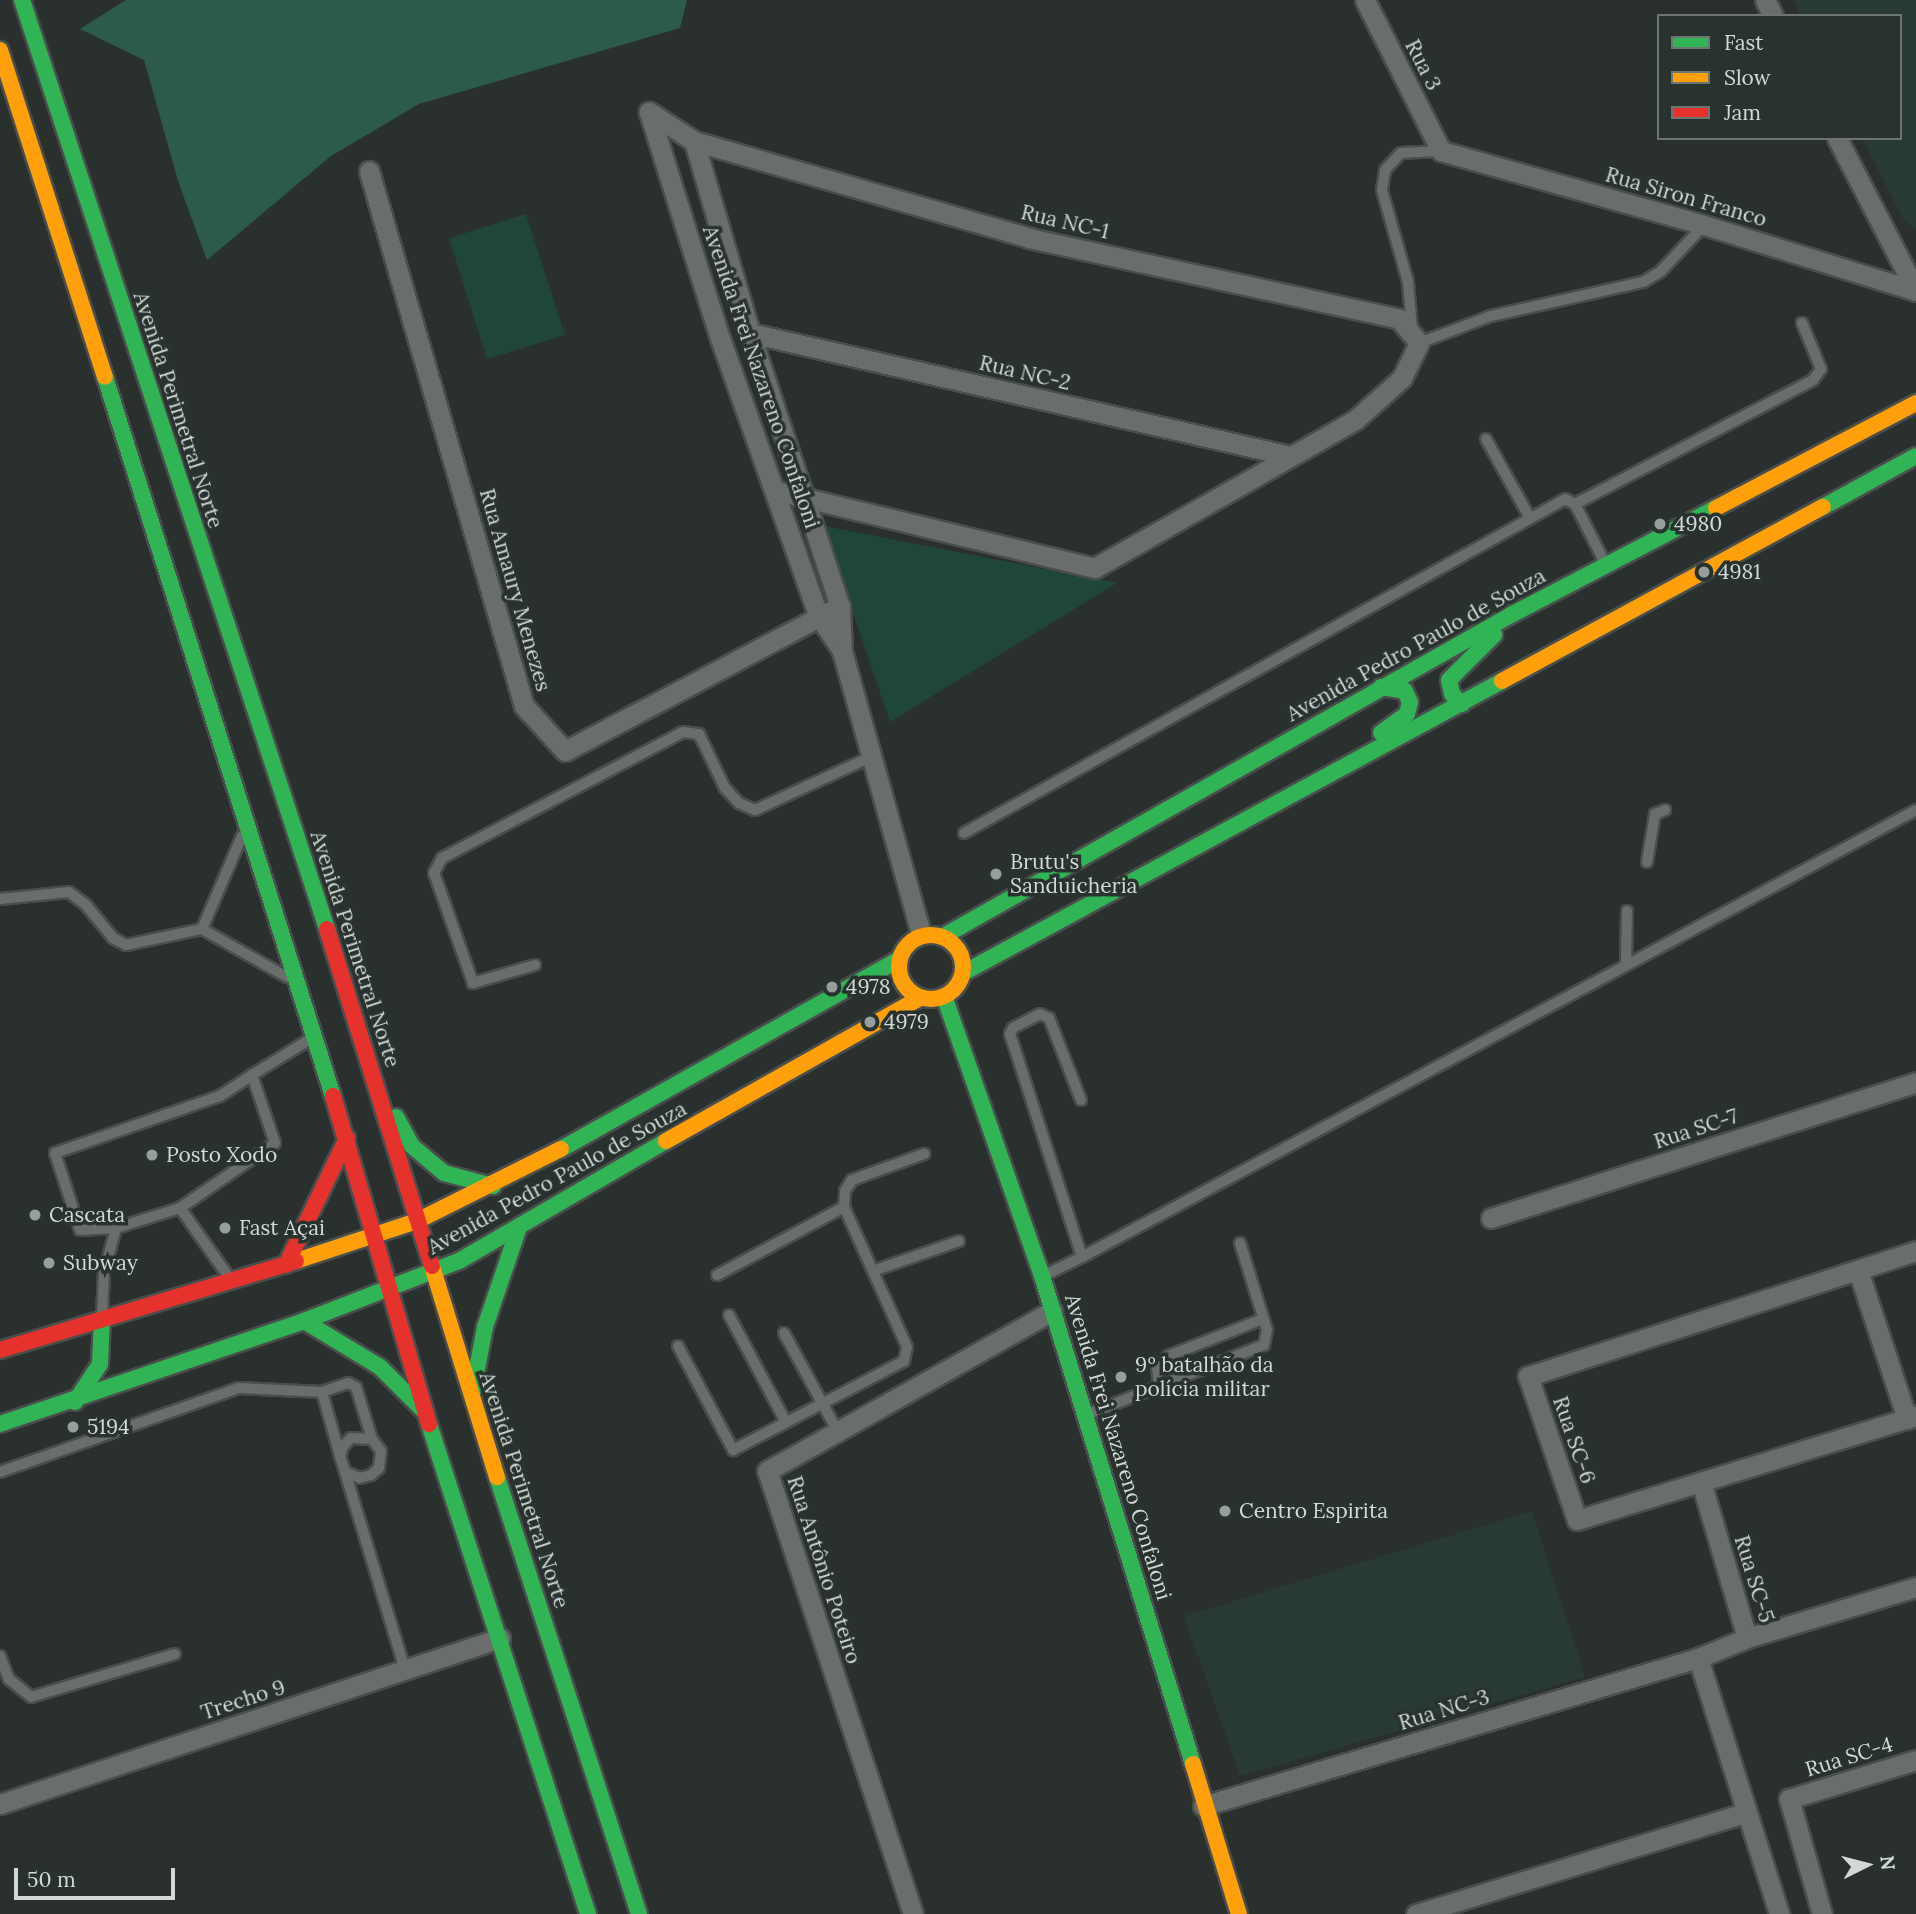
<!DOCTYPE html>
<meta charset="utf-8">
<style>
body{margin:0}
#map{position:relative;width:1916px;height:1914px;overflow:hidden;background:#2a302d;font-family:Lora,serif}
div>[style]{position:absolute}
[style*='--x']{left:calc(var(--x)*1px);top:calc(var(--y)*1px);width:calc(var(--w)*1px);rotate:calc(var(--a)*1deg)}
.built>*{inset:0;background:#293a33}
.green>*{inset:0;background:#204639}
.forest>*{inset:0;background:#2c5b4c}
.roads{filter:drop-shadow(2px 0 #494e4c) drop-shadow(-2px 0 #494e4c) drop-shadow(0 2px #494e4c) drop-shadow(0 -2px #494e4c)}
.lane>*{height:10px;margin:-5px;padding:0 5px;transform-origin:5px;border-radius:5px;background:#696d6b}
.street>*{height:19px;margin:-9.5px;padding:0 9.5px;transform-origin:9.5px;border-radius:9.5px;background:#696d6b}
.fast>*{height:16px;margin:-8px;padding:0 8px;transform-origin:8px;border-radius:8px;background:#30b455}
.slow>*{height:16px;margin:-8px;padding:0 8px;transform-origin:8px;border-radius:8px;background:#ff9f0a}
.slow>.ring{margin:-8px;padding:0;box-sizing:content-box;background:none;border:16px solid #ff9f0a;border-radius:50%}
.jam>*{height:16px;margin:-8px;padding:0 8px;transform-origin:8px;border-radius:8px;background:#e5322d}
.dots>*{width:19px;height:19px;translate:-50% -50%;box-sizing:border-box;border:4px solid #28322e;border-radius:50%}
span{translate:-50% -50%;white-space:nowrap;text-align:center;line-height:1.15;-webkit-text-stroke:7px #28322e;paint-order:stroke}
.street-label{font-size:21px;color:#d3d9d7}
.poi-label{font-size:21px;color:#d3d9d7}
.left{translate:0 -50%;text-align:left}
.legend{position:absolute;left:1657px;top:14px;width:245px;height:126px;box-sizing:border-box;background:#28322e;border:2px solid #6c7572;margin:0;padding:9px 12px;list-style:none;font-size:21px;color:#d3d9d7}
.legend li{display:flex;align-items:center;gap:14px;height:35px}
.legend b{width:35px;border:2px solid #6c7572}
.north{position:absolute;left:1832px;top:1830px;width:70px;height:70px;-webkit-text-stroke:5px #28322e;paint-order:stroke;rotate:84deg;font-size:19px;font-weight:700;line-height:28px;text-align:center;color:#d3d9d7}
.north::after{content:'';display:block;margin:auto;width:24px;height:32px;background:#d3d9d7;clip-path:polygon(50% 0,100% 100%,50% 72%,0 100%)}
.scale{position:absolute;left:14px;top:1868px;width:161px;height:32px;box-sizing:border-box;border:4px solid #d3d9d7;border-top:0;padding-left:9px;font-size:21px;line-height:24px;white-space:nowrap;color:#d3d9d7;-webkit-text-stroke:5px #28322e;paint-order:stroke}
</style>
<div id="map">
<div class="built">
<i style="clip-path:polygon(1793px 0,1916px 0,1916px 230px,1904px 221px,1862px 138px,1900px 138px,1900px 16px,1801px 16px)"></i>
<i style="clip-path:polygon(1532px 1511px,1585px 1677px,1240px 1776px,1184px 1616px)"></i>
</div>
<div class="green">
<i style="clip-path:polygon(526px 214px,565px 335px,487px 359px,449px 238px)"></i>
<i style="clip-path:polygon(824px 526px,1117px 583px,890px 722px)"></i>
</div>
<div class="forest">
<i style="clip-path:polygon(126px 0,687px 0,680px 28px,419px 104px,331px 156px,207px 260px,179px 184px,144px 60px,80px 29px)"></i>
</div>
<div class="roads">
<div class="lane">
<i style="--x:1412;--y:329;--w:47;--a:-94.9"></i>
<i style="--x:1408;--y:282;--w:96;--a:-105.8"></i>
<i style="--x:1382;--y:190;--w:20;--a:-81"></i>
<i style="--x:1385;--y:170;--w:23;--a:-47"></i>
<i style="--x:1401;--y:153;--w:39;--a:-3"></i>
<i style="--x:1419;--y:343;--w:77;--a:-20.6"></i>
<i style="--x:1491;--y:316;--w:156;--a:-12.6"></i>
<i style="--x:1643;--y:282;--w:21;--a:-31"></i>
<i style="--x:1661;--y:271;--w:63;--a:-46.9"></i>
<i style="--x:1486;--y:439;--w:90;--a:60.9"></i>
<i style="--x:1575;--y:504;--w:268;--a:-27.5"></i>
<i style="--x:1813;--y:380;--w:14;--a:-54"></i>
<i style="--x:1821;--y:369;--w:50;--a:-112.4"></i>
<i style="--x:964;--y:833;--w:688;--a:-29.06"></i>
<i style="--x:1565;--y:499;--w:11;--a:27"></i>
<i style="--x:1575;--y:504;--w:66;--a:63"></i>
<i style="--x:1647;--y:862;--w:49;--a:-80.5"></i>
<i style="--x:1655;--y:814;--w:11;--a:-22"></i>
<i style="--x:0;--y:899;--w:69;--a:-5.8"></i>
<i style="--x:69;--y:892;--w:21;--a:37"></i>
<i style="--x:86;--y:905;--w:43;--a:50.7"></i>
<i style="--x:113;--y:938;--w:15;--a:28"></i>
<i style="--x:126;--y:945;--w:78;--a:-11.9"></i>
<i style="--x:202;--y:929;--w:98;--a:29.5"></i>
<i style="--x:202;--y:929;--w:101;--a:-66.7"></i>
<i style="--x:1626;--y:963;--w:52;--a:-88.9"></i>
<i style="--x:535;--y:965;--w:65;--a:163.8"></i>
<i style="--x:473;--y:983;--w:117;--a:-109.5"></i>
<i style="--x:434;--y:873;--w:17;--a:-62"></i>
<i style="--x:442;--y:858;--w:272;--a:-27.6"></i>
<i style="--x:683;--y:732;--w:16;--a:7"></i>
<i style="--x:699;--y:734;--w:60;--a:64.3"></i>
<i style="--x:725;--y:788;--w:21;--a:47"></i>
<i style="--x:739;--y:803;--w:17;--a:24"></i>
<i style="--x:755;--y:810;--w:130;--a:-24.6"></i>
<i style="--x:1081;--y:1100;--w:88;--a:-111.3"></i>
<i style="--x:1049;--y:1018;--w:10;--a:-156"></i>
<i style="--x:1040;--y:1014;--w:30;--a:153"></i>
<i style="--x:1013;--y:1028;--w:7;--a:117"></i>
<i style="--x:1010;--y:1034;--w:234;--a:72.1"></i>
<i style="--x:1082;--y:1257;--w:946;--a:-28.19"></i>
<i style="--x:844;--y:1207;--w:16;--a:-86"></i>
<i style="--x:845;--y:1191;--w:13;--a:-58"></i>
<i style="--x:852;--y:1180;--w:77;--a:-19.9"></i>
<i style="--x:180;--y:1208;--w:115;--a:-34.4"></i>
<i style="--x:275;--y:1143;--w:72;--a:-108.7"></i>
<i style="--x:252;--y:1075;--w:68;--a:-31.8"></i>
<i style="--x:873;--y:1271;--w:91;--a:-19.2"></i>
<i style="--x:1045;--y:1275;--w:41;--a:-25.9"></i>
<i style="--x:231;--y:1280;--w:88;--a:-125.3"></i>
<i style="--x:180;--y:1208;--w:67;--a:162.6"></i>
<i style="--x:116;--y:1228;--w:36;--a:177"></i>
<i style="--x:80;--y:1230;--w:81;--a:-108"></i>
<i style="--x:55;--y:1153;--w:175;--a:-19.1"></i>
<i style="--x:220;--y:1096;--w:38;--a:-33"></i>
<i style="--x:729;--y:1315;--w:121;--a:62"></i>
<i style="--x:102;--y:1317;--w:45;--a:-87.5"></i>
<i style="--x:104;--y:1272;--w:46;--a:-74.7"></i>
<i style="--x:784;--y:1333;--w:113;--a:61.4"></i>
<i style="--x:678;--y:1346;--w:118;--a:62.1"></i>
<i style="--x:733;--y:1450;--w:193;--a:-27.5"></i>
<i style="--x:904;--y:1361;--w:14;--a:-78"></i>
<i style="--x:907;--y:1347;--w:154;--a:-114.2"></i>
<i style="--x:844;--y:1207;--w:144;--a:151.8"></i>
<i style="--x:1159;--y:1386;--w:18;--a:-96"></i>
<i style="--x:1157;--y:1368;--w:16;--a:-47"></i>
<i style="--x:1168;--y:1356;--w:102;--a:-21.3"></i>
<i style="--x:1086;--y:1415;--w:191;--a:-21.5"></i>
<i style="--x:1264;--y:1345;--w:15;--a:-79"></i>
<i style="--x:1267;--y:1330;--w:91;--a:-107.2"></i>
<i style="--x:340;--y:1456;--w:66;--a:-105.7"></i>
<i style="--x:322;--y:1392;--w:28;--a:-19"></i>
<i style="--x:348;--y:1383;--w:9;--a:27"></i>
<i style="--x:356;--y:1387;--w:54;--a:72.9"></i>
<i style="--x:372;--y:1439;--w:15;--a:53"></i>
<i style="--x:381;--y:1451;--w:17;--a:97"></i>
<i style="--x:379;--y:1468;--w:11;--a:139"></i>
<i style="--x:371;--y:1475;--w:11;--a:165"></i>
<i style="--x:360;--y:1478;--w:16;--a:-158"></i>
<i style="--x:345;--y:1472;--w:17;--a:-107"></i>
<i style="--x:340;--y:1456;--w:10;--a:-73"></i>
<i style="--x:343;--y:1446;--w:11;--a:-45"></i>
<i style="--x:351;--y:1438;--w:21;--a:3"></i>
<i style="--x:0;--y:1472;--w:253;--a:-19.4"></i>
<i style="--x:239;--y:1388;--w:83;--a:2.8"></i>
<i style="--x:345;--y:1472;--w:207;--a:73.1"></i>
<i style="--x:0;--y:1656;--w:25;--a:69"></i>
<i style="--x:9;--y:1679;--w:28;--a:39"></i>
<i style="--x:31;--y:1697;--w:150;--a:-16.6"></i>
</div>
<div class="street">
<i style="--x:1365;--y:0;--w:169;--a:63.3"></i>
<i style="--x:1441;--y:151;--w:273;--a:15.7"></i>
<i style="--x:1704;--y:225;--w:222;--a:17.3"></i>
<i style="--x:1765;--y:0;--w:18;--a:63"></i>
<i style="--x:649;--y:112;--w:54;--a:32.8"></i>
<i style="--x:694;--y:141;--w:349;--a:16.1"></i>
<i style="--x:1029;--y:238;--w:379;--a:12.3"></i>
<i style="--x:1399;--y:319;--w:31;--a:50"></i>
<i style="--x:1419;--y:343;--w:39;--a:116"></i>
<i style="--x:1402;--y:378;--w:63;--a:138.2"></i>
<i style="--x:1355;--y:420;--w:299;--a:150.4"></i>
<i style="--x:1095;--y:568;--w:328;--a:-166.4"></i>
<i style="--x:649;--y:112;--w:237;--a:72.6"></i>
<i style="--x:720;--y:338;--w:294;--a:70.5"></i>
<i style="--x:818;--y:615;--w:41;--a:55.9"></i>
<i style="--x:1837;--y:138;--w:172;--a:62.7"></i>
<i style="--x:694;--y:141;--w:200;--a:73.7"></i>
<i style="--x:750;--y:333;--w:287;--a:71.8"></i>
<i style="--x:840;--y:606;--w:45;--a:87.5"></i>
<i style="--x:842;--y:651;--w:294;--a:74.4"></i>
<i style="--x:369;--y:171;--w:557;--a:73.84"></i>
<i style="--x:524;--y:706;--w:61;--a:47.7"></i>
<i style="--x:565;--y:751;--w:311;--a:-27.8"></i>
<i style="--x:750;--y:333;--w:554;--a:12.83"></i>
<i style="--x:1491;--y:1218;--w:446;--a:-17.7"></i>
<i style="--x:1916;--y:1251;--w:408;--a:162.1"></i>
<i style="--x:1528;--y:1376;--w:152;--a:71.2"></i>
<i style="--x:1577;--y:1520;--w:355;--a:-17.1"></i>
<i style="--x:1858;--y:1270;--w:157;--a:71.8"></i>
<i style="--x:1702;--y:1485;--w:159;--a:73.6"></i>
<i style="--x:1747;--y:1638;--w:177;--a:-16.8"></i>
<i style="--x:1698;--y:1658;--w:53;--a:-22.2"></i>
<i style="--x:0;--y:1804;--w:527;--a:-18.37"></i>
<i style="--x:1203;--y:1806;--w:517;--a:-16.65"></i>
<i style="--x:1698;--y:1658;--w:269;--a:72.4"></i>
<i style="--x:913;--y:1914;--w:466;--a:-108.2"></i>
<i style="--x:767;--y:1471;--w:327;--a:-29.3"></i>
<i style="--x:1416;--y:1914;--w:344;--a:-17.1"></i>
<i style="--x:1822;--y:1914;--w:120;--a:-106"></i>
<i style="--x:1789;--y:1799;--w:133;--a:-17.1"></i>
</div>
<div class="fast">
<i style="--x:22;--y:0;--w:978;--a:71.82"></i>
<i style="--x:105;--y:377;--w:754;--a:72.41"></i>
<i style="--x:1823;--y:507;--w:106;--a:-28.7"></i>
<i style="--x:1381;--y:687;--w:24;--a:9"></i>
<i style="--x:1405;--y:691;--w:12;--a:66"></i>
<i style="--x:1410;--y:702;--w:12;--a:104"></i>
<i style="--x:1407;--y:714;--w:32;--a:144"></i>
<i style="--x:1462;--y:704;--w:14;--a:-135"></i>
<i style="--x:1452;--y:694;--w:14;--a:-102"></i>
<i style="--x:1449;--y:680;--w:64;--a:-45"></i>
<i style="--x:942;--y:937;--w:654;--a:-29.51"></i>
<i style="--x:1511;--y:615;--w:231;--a:-27.6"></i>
<i style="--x:963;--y:973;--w:613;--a:-28.45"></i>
<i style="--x:944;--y:996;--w:297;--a:70.7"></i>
<i style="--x:1042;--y:1276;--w:511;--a:72.81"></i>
<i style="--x:396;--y:1117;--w:33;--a:61"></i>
<i style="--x:412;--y:1146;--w:42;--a:40.2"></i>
<i style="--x:444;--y:1173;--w:51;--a:14.9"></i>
<i style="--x:561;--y:1149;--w:386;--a:-29.3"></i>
<i style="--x:304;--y:1321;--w:89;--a:31.2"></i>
<i style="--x:380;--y:1367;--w:62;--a:45"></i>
<i style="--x:472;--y:1395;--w:69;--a:-79.2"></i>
<i style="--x:485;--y:1327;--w:106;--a:-71.2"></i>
<i style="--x:75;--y:1402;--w:45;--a:-56.7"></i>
<i style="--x:100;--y:1364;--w:45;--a:-87.5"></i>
<i style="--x:0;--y:1424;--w:321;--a:-18.7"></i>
<i style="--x:304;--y:1321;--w:166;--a:-21.2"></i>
<i style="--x:459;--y:1261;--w:239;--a:-30.1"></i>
<i style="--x:429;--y:1424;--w:515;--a:72.02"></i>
<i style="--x:497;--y:1477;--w:459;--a:72"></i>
</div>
<div class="slow">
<i style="--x:0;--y:50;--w:343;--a:72.2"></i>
<i style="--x:1716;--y:508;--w:226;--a:-27.7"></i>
<i style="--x:1502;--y:681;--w:365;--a:-28.5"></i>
<i class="ring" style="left:899px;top:935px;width:48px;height:48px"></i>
<i style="--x:666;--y:1141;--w:289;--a:-29.4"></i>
<i style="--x:296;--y:1261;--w:127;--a:-18.3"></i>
<i style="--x:417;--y:1221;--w:161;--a:-26.6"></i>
<i style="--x:432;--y:1266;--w:221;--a:72.9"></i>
<i style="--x:1193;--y:1764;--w:157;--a:73"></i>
</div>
<div class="jam">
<i style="--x:327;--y:929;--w:353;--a:72.7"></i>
<i style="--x:333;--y:1096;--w:342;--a:73.7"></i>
<i style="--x:286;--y:1265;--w:141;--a:-64.3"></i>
<i style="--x:0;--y:1350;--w:309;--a:-16.7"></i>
</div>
</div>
<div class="dots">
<i style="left:1660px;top:524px;background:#989e9c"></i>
<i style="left:1704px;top:572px;background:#989e9c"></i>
<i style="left:996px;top:874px;background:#989e9c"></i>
<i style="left:832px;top:987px;background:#989e9c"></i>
<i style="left:870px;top:1022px;background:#989e9c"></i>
<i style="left:152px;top:1155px;background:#989e9c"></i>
<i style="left:35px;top:1215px;background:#989e9c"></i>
<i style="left:225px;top:1228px;background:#989e9c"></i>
<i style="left:49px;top:1263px;background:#989e9c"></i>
<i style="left:1121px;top:1377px;background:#989e9c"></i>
<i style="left:73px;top:1427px;background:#989e9c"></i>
<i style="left:1225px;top:1511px;background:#989e9c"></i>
</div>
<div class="street-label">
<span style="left:1423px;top:65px;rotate:63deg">Rua 3</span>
<span style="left:1686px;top:197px;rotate:16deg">Rua Siron Franco</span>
<span style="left:1065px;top:222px;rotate:13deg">Rua NC-1</span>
<span style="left:1025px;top:373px;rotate:13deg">Rua NC-2</span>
<span style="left:761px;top:377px;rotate:71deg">Avenida Frei Nazareno Confaloni</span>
<span style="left:178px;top:410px;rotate:72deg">Avenida Perimetral Norte</span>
<span style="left:515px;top:590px;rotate:74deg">Rua Amaury Menezes</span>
<span style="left:1416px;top:645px;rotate:-29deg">Avenida Pedro Paulo de Souza</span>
<span style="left:355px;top:949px;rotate:72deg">Avenida Perimetral Norte</span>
<span style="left:1696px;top:1129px;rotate:-18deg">Rua SC-7</span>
<span style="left:557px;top:1178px;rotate:-29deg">Avenida Pedro Paulo de Souza</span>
<span style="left:1574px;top:1440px;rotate:71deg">Rua SC-6</span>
<span style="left:1118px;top:1447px;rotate:73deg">Avenida Frei Nazareno Confaloni</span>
<span style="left:524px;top:1490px;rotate:72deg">Avenida Perimetral Norte</span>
<span style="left:824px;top:1570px;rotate:72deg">Rua Antônio Poteiro</span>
<span style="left:1754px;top:1579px;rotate:73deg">Rua SC-5</span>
<span style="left:243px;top:1700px;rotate:-18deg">Trecho 9</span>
<span style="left:1444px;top:1710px;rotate:-17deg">Rua NC-3</span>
<span style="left:1849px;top:1757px;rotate:-17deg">Rua SC-4</span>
</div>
<div class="poi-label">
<span class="left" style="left:1674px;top:524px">4980</span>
<span class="left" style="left:1718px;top:572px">4981</span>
<span class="left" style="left:1010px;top:874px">Brutu's<br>Sanduicheria</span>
<span class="left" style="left:846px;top:987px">4978</span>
<span class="left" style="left:884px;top:1022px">4979</span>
<span class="left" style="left:166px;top:1155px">Posto Xodo</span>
<span class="left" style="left:49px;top:1215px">Cascata</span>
<span class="left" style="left:239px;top:1228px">Fast Açai</span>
<span class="left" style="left:63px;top:1263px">Subway</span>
<span class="left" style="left:1135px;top:1377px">9º batalhão da<br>polícia militar</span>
<span class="left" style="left:87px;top:1427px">5194</span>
<span class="left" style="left:1239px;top:1511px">Centro Espirita</span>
</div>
<ul class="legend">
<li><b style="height:9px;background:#30b455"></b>Fast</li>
<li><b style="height:9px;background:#ff9f0a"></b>Slow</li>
<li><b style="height:9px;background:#e5322d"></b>Jam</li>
</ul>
<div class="north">N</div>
<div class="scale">50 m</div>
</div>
